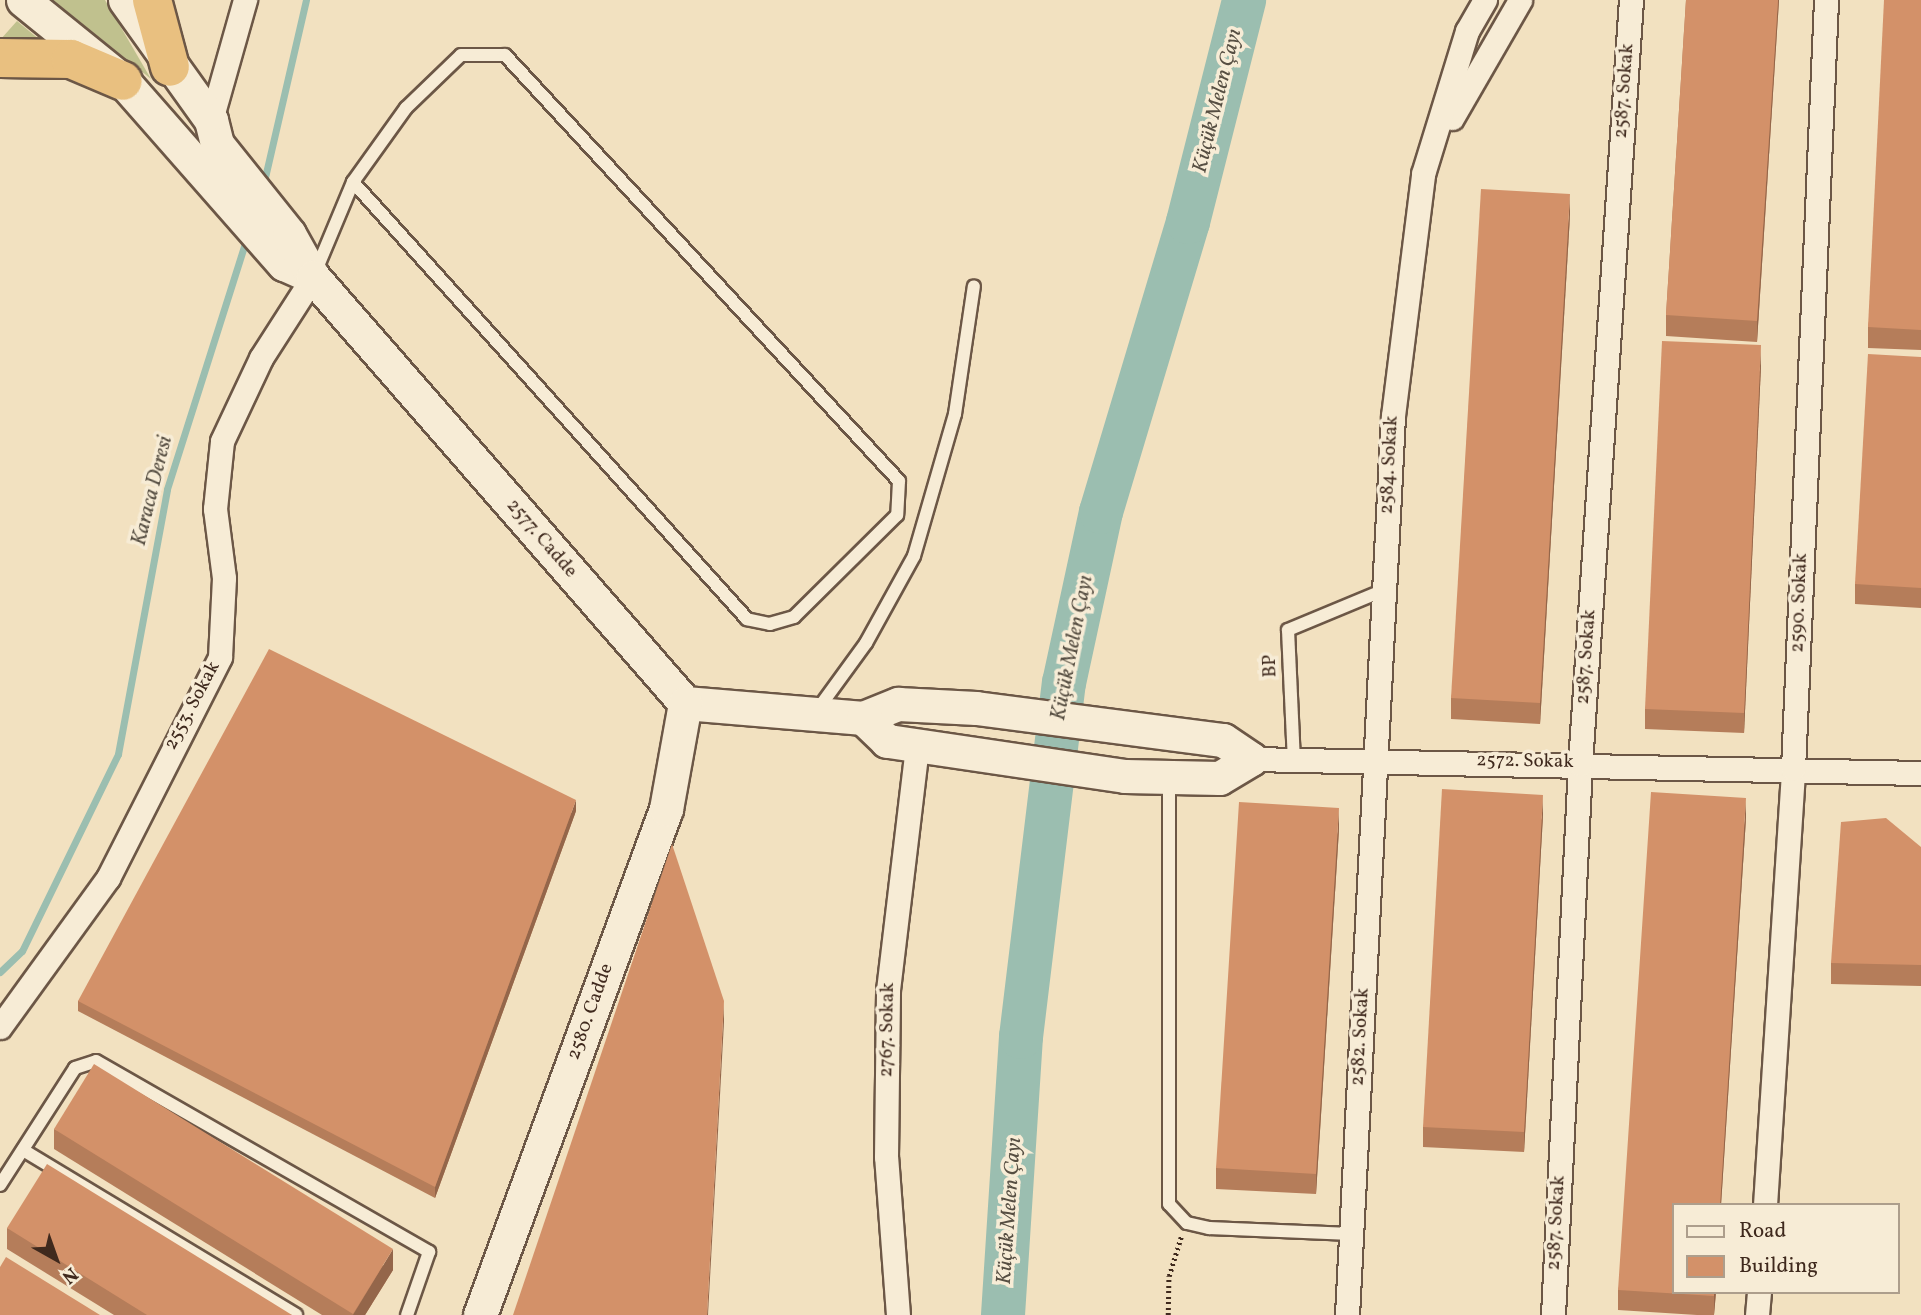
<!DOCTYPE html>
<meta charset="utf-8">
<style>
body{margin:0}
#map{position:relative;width:1921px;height:1315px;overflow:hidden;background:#f2e1c0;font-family:Vollkorn,serif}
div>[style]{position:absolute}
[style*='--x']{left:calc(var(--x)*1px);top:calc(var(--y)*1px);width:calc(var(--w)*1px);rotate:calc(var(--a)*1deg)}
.green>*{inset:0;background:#c0c18e}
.stream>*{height:7px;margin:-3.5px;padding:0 3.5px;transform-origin:3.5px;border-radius:3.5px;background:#9bbeb0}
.river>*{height:44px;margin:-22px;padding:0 22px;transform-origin:22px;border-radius:22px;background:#9bbeb0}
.path>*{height:4.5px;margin-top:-2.25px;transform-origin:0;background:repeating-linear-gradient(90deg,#3f291d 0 2px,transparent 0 5.5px)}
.roads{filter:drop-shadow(2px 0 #6c5746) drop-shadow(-2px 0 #6c5746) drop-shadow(0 2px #6c5746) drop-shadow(0 -2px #6c5746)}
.lane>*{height:12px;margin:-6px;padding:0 6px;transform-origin:6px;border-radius:6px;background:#f7ecd6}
.street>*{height:23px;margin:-11.5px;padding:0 11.5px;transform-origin:11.5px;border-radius:11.5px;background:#f7ecd6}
.secondary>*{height:33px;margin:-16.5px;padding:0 16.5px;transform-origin:16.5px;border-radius:16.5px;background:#f7ecd6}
.highway>*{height:38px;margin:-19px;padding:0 19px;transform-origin:19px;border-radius:19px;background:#e9c080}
.wall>*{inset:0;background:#b57d5a}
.shaded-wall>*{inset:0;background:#94664a}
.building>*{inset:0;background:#d39169}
span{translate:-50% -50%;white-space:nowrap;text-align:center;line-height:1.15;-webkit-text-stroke:7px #f7ecd6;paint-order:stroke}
.street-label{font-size:19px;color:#3f291d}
.water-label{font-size:21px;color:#564e42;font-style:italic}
.legend{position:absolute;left:1672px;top:1203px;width:228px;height:91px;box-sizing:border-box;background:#f7ecd6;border:2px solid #ad9e8c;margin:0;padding:9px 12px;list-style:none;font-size:21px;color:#3f291d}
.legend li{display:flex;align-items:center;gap:14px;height:35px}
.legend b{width:35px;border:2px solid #ad9e8c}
.north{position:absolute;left:21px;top:1224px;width:70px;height:70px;-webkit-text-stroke:5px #f7ecd6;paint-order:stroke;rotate:140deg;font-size:19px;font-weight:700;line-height:28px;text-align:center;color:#3f291d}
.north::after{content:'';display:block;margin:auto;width:24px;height:32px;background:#3f291d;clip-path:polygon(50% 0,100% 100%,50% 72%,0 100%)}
</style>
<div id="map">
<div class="green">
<i style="clip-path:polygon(53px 0,105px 0,151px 79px)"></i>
<i style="clip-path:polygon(17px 21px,40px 40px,0 40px)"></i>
</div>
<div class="stream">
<i style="--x:263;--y:186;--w:191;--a:-77"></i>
<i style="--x:0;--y:972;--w:30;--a:-44"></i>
<i style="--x:22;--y:951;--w:219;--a:-64"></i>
<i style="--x:118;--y:754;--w:269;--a:-79.5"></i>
<i style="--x:167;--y:489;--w:264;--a:-72.4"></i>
</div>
<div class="river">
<i style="--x:1003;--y:1315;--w:279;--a:-86.3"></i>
<i style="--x:1021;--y:1037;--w:357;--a:-83.1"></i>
<i style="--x:1064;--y:683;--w:175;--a:-77.8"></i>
<i style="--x:1101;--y:512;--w:303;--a:-73.3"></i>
<i style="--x:1188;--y:222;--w:229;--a:-75.8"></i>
</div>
<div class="path">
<i style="--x:1168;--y:1315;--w:39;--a:-89"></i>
<i style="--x:1169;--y:1276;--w:41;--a:-72.9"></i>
</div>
<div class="roads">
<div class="lane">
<i style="--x:315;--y:273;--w:99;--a:-67.3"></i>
<i style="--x:353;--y:182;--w:91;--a:-54.4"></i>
<i style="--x:406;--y:108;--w:76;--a:-43.9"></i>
<i style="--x:461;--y:55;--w:44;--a:0"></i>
<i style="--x:505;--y:55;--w:580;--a:47.23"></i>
<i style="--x:899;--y:481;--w:34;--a:93"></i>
<i style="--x:897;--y:515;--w:145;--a:135.3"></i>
<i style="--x:794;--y:617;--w:25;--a:164"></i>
<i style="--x:770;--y:624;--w:24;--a:-168"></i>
<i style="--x:747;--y:619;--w:588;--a:-132.04"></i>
<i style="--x:818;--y:709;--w:82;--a:-54"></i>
<i style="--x:866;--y:643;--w:99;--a:-61.1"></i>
<i style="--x:914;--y:556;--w:148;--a:-73.9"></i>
<i style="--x:955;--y:414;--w:129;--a:-81.6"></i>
<i style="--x:1294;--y:762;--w:132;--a:-92.6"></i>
<i style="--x:1288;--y:630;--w:104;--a:-22.6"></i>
<i style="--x:1169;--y:780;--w:424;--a:90"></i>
<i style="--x:1169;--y:1204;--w:26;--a:47"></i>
<i style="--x:1187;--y:1223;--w:23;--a:13"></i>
<i style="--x:1209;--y:1228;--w:142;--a:2.4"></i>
<i style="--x:23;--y:1150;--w:319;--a:31.1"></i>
<i style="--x:0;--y:1185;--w:139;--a:-57.3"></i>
<i style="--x:75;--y:1068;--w:22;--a:-18"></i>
<i style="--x:96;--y:1061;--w:384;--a:29.8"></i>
<i style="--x:429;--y:1252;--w:67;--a:109.2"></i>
</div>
<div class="street">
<i style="--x:1452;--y:118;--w:136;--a:-60"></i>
<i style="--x:211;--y:120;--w:125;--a:-74.2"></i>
<i style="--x:1251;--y:759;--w:670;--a:1.2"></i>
<i style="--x:0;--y:1027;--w:184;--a:-54.1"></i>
<i style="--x:108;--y:878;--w:248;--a:-63.1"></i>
<i style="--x:220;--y:657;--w:79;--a:-87.1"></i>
<i style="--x:224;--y:578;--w:70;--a:-97.4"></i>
<i style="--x:215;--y:509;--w:68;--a:-84.1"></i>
<i style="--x:222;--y:441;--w:92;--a:-64.8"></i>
<i style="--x:261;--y:358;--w:96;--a:-57.3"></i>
<i style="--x:1765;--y:1205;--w:437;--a:-86.3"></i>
<i style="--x:1793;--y:769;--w:770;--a:-87.54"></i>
<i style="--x:898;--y:1315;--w:158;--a:-94.3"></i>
<i style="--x:886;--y:1157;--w:167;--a:-89.3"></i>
<i style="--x:888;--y:990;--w:245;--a:-83.2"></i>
<i style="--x:1347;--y:1315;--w:900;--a:-87.07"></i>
<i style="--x:1393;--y:416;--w:244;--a:-82.9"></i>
<i style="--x:1423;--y:174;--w:150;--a:-72.9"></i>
<i style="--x:1467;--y:31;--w:36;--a:-60"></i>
<i style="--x:1553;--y:1315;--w:552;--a:-87.19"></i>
<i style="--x:1580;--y:764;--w:766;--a:-86.18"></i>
<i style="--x:1757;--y:1315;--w:23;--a:-85"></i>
</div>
<div class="secondary">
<i style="--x:23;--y:0;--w:129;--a:39"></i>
<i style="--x:123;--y:81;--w:244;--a:48.7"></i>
<i style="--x:284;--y:264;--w:24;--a:24"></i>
<i style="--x:125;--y:0;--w:148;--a:54.4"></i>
<i style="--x:211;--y:120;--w:25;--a:76"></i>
<i style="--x:217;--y:144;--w:115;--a:51.3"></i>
<i style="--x:289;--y:234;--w:49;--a:60.8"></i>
<i style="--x:313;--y:277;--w:566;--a:48.87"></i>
<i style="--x:685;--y:703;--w:179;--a:4.8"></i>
<i style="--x:863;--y:718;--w:38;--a:-22"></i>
<i style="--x:898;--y:704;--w:78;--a:2.9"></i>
<i style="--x:976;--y:708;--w:249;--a:7.4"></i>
<i style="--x:1223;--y:740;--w:34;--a:34"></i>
<i style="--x:1251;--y:759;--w:37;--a:149"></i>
<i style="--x:1219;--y:778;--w:94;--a:-178.8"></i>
<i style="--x:1125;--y:776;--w:241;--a:-171.6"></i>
<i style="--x:887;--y:741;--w:33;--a:-136"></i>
<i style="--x:480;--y:1315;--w:539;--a:-69.82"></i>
<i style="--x:666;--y:809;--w:108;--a:-79.8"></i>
</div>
<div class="highway">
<i style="--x:152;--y:0;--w:69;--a:75"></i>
<i style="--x:0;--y:58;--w:71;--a:0.8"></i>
<i style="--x:71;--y:59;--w:56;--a:22.9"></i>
</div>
</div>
<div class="wall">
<i style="clip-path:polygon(1686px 0,1779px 0,1757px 342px,1666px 336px,1666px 315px)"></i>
<i style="clip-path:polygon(1921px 0,1921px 350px,1868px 348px,1868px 327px)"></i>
<i style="clip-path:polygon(1570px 215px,1540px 724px,1451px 719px,1451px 698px)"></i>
<i style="clip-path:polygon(1921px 357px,1921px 608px,1855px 604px,1855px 584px)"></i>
<i style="clip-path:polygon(1761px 366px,1744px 733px,1645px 729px,1645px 709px)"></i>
<i style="clip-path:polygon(576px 811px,435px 1198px,78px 1011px,78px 1001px)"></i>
<i style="clip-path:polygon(1543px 815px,1524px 1152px,1423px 1147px,1423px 1127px)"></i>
<i style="clip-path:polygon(1746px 818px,1721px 1205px,1674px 1205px,1716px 1292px,1714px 1315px,1697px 1315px,1618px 1310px,1618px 1290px)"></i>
<i style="clip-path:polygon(1339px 829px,1316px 1194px,1216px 1189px,1216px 1168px)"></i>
<i style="clip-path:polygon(1921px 847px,1921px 986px,1831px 984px,1831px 963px)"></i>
<i style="clip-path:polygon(54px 1129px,393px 1270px,365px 1315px,322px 1315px,54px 1149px)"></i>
<i style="clip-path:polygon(7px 1228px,292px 1315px,114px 1315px,7px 1249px)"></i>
</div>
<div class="shaded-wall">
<i style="clip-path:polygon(1778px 0,1779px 0,1757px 342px,1757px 321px)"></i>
<i style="clip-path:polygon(1570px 194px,1570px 215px,1540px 724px,1540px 703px)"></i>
<i style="clip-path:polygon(1761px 345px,1761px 366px,1744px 733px,1744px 713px)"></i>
<i style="clip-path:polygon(1543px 795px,1543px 815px,1524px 1152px,1524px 1132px)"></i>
<i style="clip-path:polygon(1746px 798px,1746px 818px,1721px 1205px,1720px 1205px)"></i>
<i style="clip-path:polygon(576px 800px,576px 811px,435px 1198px,435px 1187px)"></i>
<i style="clip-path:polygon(1339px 808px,1339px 829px,1316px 1194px,1316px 1174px)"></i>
<i style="clip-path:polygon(724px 1001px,724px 1022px,708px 1315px,707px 1315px)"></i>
<i style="clip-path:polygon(393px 1249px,393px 1270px,365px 1315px,353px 1315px)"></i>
<i style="clip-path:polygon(1714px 1292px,1716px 1292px,1714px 1315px)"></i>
</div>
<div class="building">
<i style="clip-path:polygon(1686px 0,1778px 0,1757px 321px,1666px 315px)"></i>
<i style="clip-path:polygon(1884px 0,1921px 0,1921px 330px,1868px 327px)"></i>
<i style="clip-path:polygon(1481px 189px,1570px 194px,1540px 703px,1451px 698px)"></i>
<i style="clip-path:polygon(1662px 341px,1761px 345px,1744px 713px,1645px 709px)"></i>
<i style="clip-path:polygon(1868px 354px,1921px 357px,1921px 588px,1855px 584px)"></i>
<i style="clip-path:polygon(269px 649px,576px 800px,435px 1187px,78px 1001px)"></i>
<i style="clip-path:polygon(1442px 789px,1543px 795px,1524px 1132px,1423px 1127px)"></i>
<i style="clip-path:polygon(1651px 792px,1746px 798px,1720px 1205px,1674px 1205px,1674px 1292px,1714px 1292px,1714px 1296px,1618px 1290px)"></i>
<i style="clip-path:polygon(1239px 802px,1339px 808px,1316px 1174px,1216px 1168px)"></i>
<i style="clip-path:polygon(1886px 818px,1921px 847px,1921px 965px,1831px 963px,1841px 822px)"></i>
<i style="clip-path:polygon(672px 844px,724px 1001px,707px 1315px,513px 1315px)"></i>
<i style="clip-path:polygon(94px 1064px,393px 1249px,353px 1314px,54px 1129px)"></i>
<i style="clip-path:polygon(47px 1164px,292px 1315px,147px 1315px,7px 1228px)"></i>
<i style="clip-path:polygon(6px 1257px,100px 1315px,0 1315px,0 1267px)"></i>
</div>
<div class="street-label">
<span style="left:1625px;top:91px;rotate:-86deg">2587. Sokak</span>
<span style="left:1390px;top:465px;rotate:-87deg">2584. Sokak</span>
<span style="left:541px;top:539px;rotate:49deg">2577. Cadde</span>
<span style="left:1800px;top:603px;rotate:-88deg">2590. Sokak</span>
<span style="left:1587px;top:657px;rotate:-86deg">2587. Sokak</span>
<span style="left:1271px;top:666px;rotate:-92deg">BP</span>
<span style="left:193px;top:706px;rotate:-62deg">2553. Sokak</span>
<span style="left:1525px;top:762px;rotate:1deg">2572. Sokak</span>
<span style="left:591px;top:1012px;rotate:-70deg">2580. Cadde</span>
<span style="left:888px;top:1030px;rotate:-89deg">2767. Sokak</span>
<span style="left:1361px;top:1037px;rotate:-87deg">2582. Sokak</span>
<span style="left:1557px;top:1223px;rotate:-87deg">2587. Sokak</span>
</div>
<div class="water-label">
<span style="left:1218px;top:101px;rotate:-76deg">Küçük Melen Çayı</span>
<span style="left:153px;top:491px;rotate:-76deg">Karaca Deresi</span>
<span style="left:1073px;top:648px;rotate:-79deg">Küçük Melen Çayı</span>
<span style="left:1010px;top:1211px;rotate:-86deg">Küçük Melen Çayı</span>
</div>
<ul class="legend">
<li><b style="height:9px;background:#f7ecd6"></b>Road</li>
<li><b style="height:19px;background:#d39169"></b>Building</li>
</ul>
<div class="north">N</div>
</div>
